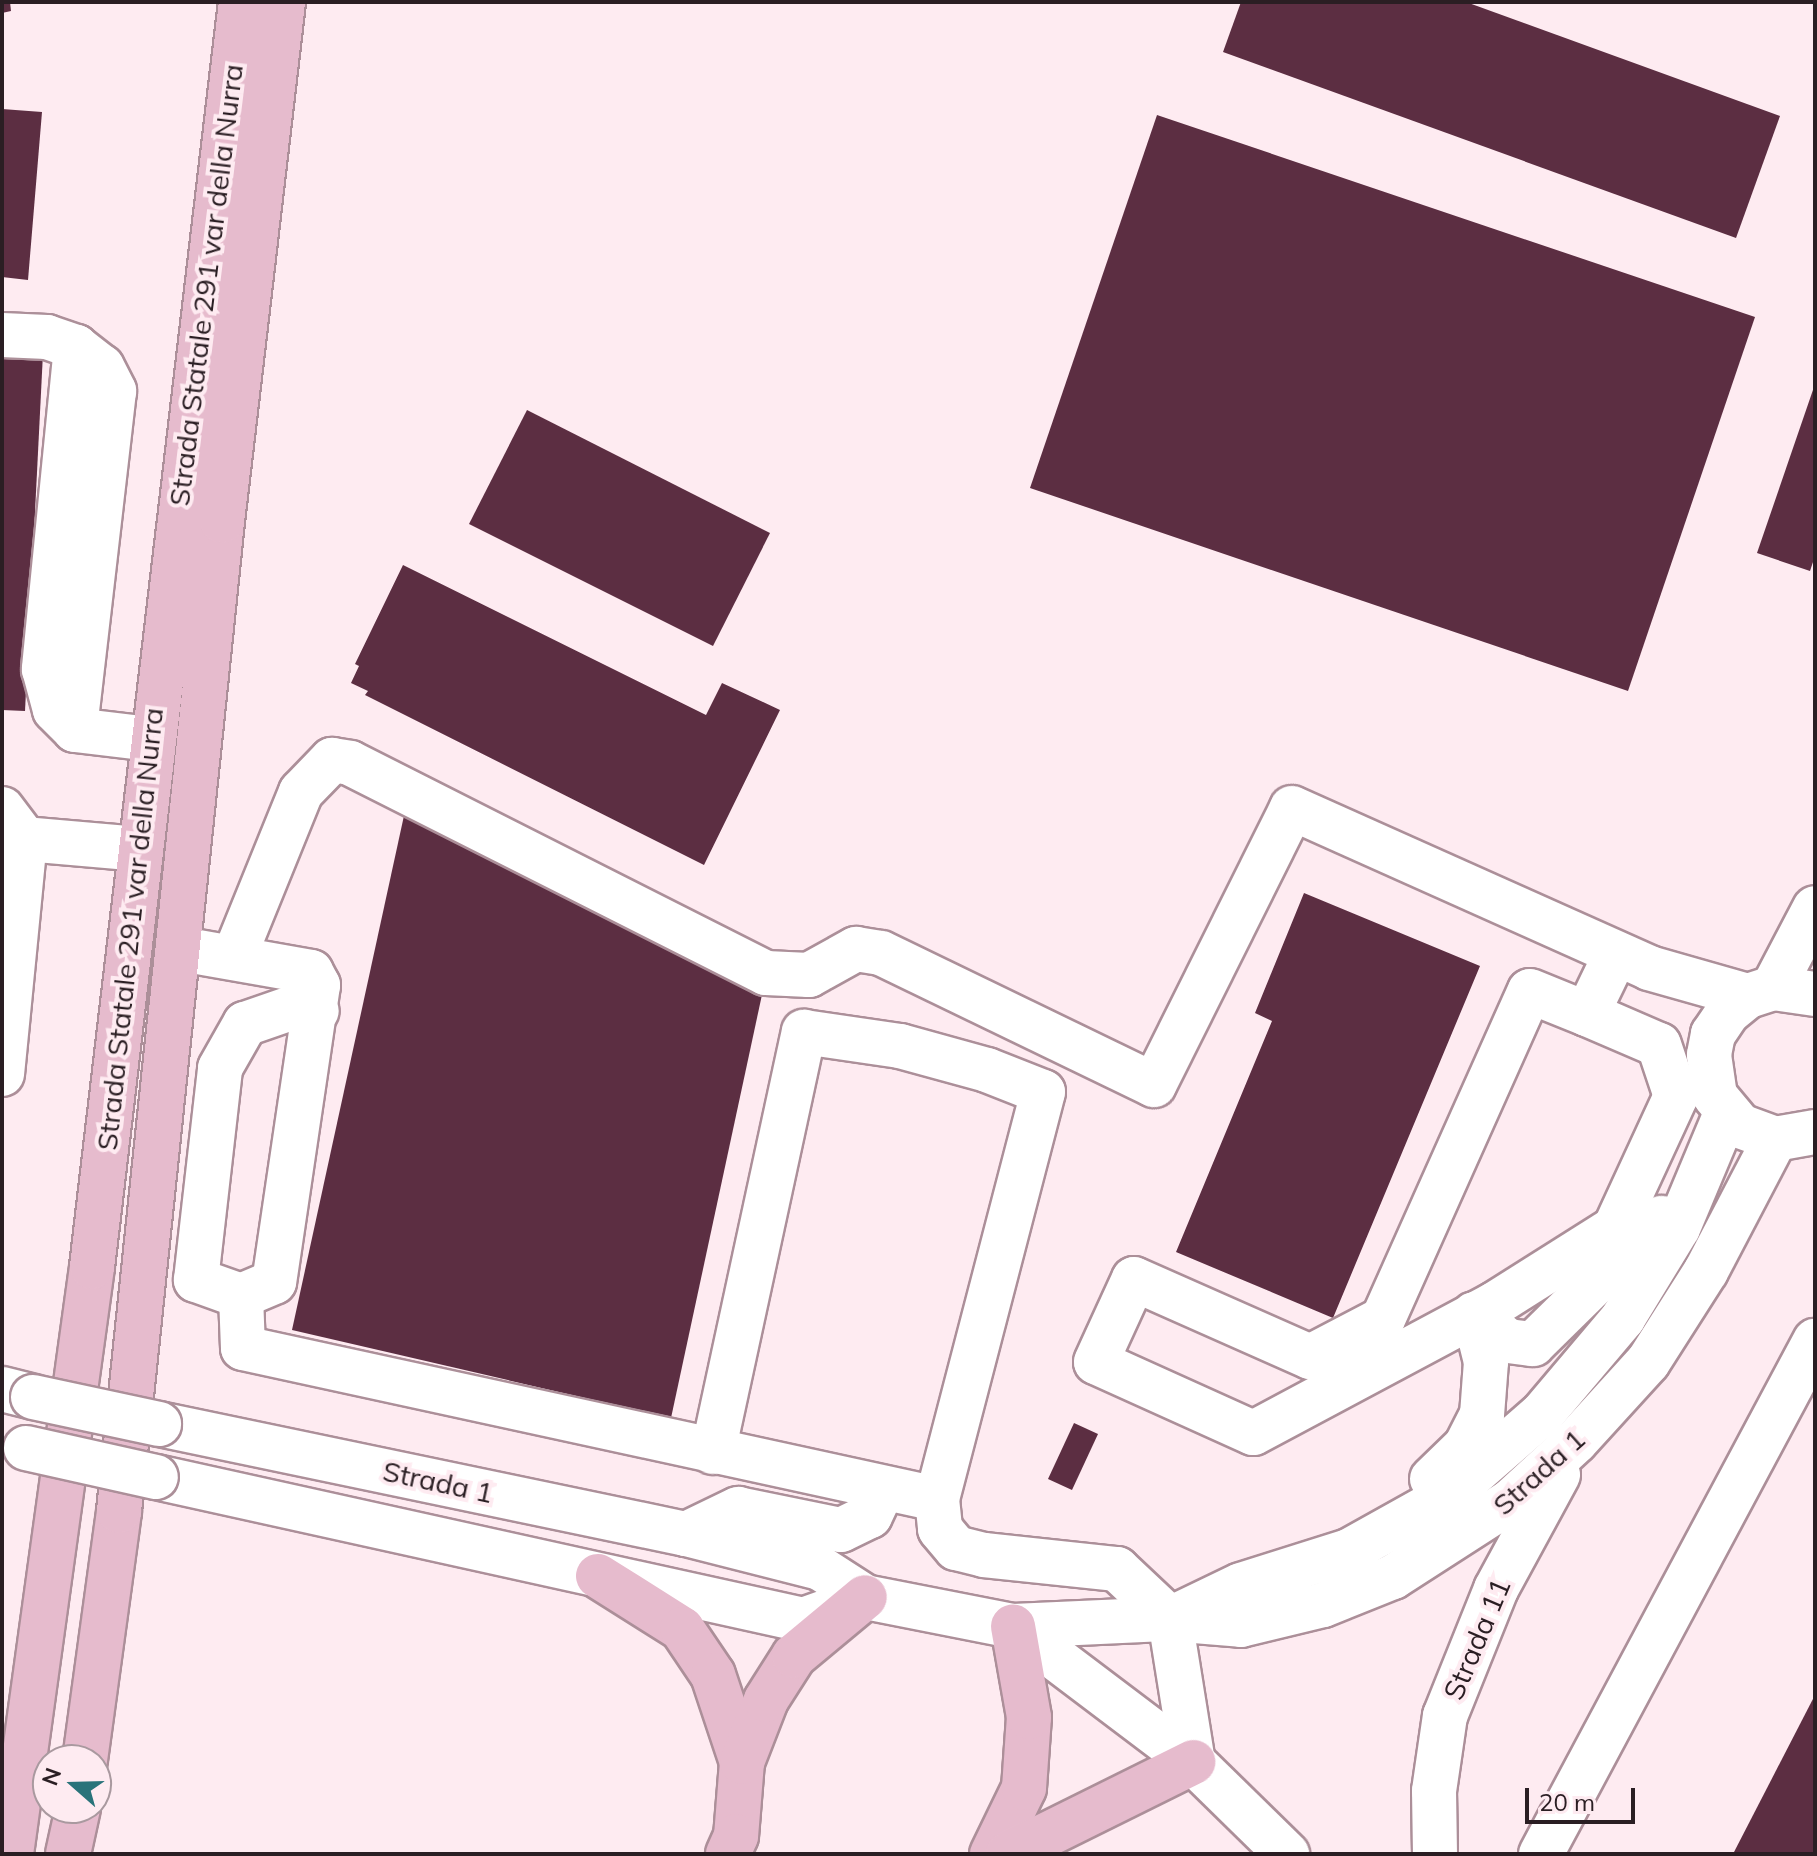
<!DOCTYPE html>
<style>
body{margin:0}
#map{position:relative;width:1817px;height:1856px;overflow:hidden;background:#feebf1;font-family:Mulish,sans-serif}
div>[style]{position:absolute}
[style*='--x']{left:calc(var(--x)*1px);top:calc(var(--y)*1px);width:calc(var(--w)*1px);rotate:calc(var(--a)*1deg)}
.building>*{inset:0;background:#5c2e42}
.roads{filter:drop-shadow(2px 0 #ac8f99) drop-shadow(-2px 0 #ac8f99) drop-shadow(0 2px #ac8f99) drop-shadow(0 -2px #ac8f99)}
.minor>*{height:44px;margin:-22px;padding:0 22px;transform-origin:22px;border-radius:22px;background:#fff}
.major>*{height:44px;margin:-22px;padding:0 22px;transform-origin:22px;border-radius:22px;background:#e6bbcd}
.bridges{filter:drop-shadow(2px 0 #ac8f99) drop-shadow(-2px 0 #ac8f99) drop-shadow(0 2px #ac8f99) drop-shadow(0 -2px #ac8f99)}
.minor-bridge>*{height:44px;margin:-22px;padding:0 22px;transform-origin:22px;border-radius:22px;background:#fff}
span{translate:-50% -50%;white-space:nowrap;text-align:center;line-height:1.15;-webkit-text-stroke:8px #feebf1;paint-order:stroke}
.street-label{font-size:28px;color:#2a1e23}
.frame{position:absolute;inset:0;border:4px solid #2a1e23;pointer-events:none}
.north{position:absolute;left:32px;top:1744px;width:80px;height:80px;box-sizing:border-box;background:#feebf1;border:2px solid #a9999f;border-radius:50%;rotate:290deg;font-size:22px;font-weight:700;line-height:32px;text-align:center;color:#2a1e23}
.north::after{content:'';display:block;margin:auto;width:28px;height:36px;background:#29737a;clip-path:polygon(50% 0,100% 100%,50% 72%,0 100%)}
.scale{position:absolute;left:1525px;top:1788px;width:110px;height:36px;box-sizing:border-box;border:4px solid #2a1e23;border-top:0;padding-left:10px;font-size:24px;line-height:28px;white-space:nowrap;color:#2a1e23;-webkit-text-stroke:6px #feebf1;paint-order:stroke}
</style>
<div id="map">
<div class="building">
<i style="clip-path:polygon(2px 2px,10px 2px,11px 11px,2px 13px)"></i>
<i style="clip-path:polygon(1241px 2px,1466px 2px,1780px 116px,1736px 238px,1223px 52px)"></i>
<i style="clip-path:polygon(2px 109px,42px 112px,28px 280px,2px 277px)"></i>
<i style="clip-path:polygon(1157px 115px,1755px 317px,1628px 691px,1030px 488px)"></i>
<i style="clip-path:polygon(2px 351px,43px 353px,25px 711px,2px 710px)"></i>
<i style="clip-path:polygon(1815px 384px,1815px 556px,1810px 571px,1757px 553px)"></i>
<i style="clip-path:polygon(527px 410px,770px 533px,713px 646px,469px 524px)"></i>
<i style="clip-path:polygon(403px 565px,706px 715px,722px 683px,780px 710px,704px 865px,365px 695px,368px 691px,351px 683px,359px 666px,355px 664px)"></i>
<i style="clip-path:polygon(405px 811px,763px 990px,671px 1418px,292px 1330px)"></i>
<i style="clip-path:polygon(1304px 893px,1480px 966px,1333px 1318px,1176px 1252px,1272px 1021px,1255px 1013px)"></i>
<i style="clip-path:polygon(1074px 1423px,1098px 1434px,1072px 1490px,1048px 1479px)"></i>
<i style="clip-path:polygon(1815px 1695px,1815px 1854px,1733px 1854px)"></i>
</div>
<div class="roads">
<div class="minor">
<i style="--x:2;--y:335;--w:45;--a:2.5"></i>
<i style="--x:47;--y:337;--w:31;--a:19"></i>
<i style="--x:76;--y:347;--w:33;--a:38"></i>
<i style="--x:102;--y:367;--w:27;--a:63"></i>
<i style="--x:114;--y:391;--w:341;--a:96.6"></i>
<i style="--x:76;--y:347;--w:324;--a:95.7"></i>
<i style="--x:44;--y:669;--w:42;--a:75"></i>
<i style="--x:55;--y:710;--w:28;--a:45"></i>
<i style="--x:75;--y:730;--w:76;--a:6.8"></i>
<i style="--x:2;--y:809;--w:38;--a:53"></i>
<i style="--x:181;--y:949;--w:132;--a:10"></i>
<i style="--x:311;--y:972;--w:15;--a:62"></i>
<i style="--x:318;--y:985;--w:300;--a:98.4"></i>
<i style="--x:274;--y:1282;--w:36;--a:157"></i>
<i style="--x:241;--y:1296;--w:52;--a:87.8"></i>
<i style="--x:243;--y:1348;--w:710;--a:12.28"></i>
<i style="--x:234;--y:957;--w:178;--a:-67.9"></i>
<i style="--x:301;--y:792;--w:45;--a:-45.9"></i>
<i style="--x:332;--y:760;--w:18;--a:9"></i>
<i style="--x:350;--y:763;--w:466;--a:26.8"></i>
<i style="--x:766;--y:973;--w:43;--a:2.7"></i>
<i style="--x:809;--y:975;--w:54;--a:-29"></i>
<i style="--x:856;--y:949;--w:25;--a:9"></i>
<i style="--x:881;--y:953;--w:303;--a:25.8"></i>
<i style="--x:1154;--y:1085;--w:309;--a:-63.5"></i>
<i style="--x:1292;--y:808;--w:391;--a:24.1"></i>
<i style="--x:1649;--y:968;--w:103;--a:15.8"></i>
<i style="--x:1773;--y:988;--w:90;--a:-62.3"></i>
<i style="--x:1815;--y:994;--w:42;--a:-171.9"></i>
<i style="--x:1773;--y:988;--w:26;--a:162"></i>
<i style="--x:1748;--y:996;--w:26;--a:141"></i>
<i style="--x:1728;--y:1012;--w:27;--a:124"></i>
<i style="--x:1713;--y:1034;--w:21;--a:101"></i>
<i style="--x:1709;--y:1055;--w:41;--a:81.7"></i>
<i style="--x:1715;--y:1096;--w:39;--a:50"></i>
<i style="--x:1740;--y:1126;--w:37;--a:20"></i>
<i style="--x:1775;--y:1139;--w:41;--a:-9.9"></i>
<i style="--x:1587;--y:1014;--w:78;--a:23.3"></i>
<i style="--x:1659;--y:1045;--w:54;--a:71.6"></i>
<i style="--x:1676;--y:1096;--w:145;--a:114.8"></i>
<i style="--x:1615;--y:1228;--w:142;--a:147.7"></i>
<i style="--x:1495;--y:1304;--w:274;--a:151.9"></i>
<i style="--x:1253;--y:1433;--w:172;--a:-155.7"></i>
<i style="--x:1096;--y:1362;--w:91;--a:-65.4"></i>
<i style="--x:1134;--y:1279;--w:193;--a:23.9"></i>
<i style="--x:1310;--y:1357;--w:82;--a:-27.5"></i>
<i style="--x:1383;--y:1319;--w:359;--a:-65.9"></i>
<i style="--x:1530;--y:991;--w:61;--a:22"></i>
<i style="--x:1587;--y:1014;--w:67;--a:-64.2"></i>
<i style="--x:2;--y:1074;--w:236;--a:-84.4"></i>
<i style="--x:25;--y:839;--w:115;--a:5"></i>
<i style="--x:241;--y:1296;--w:48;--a:-160.4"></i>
<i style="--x:196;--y:1280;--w:213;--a:-83.5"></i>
<i style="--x:220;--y:1068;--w:51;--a:-60.4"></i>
<i style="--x:245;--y:1024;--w:52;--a:-19.1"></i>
<i style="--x:294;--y:1007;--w:23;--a:10"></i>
<i style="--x:1474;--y:1314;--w:43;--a:38.5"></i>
<i style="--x:1508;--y:1341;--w:25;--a:7"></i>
<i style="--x:1533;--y:1344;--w:180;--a:-44.5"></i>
<i style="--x:2;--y:1389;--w:32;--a:14"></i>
<i style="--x:159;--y:1424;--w:538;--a:11.79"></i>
<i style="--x:686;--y:1534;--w:138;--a:14.2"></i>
<i style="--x:820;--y:1568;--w:54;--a:32.8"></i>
<i style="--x:865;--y:1597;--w:151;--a:11.1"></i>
<i style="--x:1013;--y:1626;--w:157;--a:-2.6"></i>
<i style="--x:1170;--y:1619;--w:71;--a:4.8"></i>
<i style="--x:1241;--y:1625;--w:84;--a:-13.7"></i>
<i style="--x:1323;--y:1605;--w:75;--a:-21.8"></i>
<i style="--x:1393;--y:1577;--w:140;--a:-32.8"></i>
<i style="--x:1511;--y:1501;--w:88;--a:-42.7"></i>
<i style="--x:1576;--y:1441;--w:107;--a:-47.7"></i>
<i style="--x:1648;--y:1362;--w:108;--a:-57.5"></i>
<i style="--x:1706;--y:1271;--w:149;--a:-62.4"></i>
<i style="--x:713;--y:1452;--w:430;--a:-77.8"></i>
<i style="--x:804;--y:1032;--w:97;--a:8.3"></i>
<i style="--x:900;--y:1046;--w:90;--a:15.4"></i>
<i style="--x:987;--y:1070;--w:60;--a:21.4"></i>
<i style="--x:1043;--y:1092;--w:421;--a:104.6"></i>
<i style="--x:937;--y:1499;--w:30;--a:84"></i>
<i style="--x:940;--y:1529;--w:25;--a:50"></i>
<i style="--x:956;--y:1548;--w:29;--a:14"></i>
<i style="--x:984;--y:1555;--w:134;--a:6"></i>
<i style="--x:1117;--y:1569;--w:73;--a:43.3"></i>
<i style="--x:156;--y:1477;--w:663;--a:12.46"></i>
<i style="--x:803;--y:1620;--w:59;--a:-19.7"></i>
<i style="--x:1432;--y:1479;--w:47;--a:-44.1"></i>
<i style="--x:1466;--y:1446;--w:35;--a:-63"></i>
<i style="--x:1482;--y:1415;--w:53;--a:-85.7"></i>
<i style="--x:1486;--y:1362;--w:49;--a:-104"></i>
<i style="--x:686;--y:1534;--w:58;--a:-25.7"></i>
<i style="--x:738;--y:1509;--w:105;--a:11.5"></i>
<i style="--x:841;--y:1530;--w:32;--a:-26"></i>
<i style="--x:870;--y:1516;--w:31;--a:-65"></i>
<i style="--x:1172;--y:1618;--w:76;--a:-25.6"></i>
<i style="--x:1241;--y:1585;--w:113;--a:-17.5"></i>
<i style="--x:1349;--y:1551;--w:115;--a:-29.2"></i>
<i style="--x:1449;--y:1495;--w:123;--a:-41.1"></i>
<i style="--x:1542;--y:1414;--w:126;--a:-49.8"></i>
<i style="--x:1623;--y:1318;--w:105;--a:-58.6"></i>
<i style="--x:1678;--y:1228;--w:125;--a:-67.3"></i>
<i style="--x:1170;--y:1619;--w:145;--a:80.9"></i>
<i style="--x:1013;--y:1626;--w:226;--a:37.1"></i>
<i style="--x:1193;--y:1762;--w:132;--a:44.4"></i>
<i style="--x:1435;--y:1854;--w:63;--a:-90.9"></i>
<i style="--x:1434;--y:1791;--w:76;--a:-81.7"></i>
<i style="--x:1445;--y:1716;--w:137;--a:-68.1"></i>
<i style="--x:1496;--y:1589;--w:130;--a:-61.5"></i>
<i style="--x:1541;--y:1854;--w:582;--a:-61.89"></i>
</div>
<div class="major">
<i style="--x:598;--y:1576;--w:99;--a:32.2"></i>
<i style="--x:682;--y:1629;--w:55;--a:56"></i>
<i style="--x:713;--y:1675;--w:92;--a:71.6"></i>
<i style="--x:742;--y:1762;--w:74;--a:94.6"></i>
<i style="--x:736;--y:1836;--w:20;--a:114"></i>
<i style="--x:85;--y:1760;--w:251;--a:-82.2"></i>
<i style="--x:119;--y:1511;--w:995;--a:-84.06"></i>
<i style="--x:222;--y:521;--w:523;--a:-83.3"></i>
<i style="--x:742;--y:1762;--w:66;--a:-68.8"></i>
<i style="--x:766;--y:1700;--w:52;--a:-57.5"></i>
<i style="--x:794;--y:1656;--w:92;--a:-39.7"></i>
<i style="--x:11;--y:1854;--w:593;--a:-82.14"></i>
<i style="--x:92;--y:1267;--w:1274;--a:-83.28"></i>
<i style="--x:68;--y:1854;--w:47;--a:-77.7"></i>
<i style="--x:992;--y:1854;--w:73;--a:-64.1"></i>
<i style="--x:1024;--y:1788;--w:71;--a:-86"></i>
<i style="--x:1029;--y:1717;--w:92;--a:-100"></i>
<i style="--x:1008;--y:1854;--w:207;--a:-26.4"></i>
</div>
</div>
<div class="bridges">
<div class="minor-bridge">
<i style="--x:33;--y:1397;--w:129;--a:12.1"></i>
<i style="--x:26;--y:1448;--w:133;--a:12.6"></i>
</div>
</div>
<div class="street-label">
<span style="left:206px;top:285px;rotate:-83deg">Strada Statale 291 var della Nurra</span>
<span style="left:130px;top:929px;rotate:-84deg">Strada Statale 291 var della Nurra</span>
<span style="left:1539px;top:1472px;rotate:-42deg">Strada 1</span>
<span style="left:438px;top:1482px;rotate:12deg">Strada 1</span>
<span style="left:1477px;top:1639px;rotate:-67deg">Strada 11</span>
</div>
<div class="frame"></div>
<div class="north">N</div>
<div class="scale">20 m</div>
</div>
